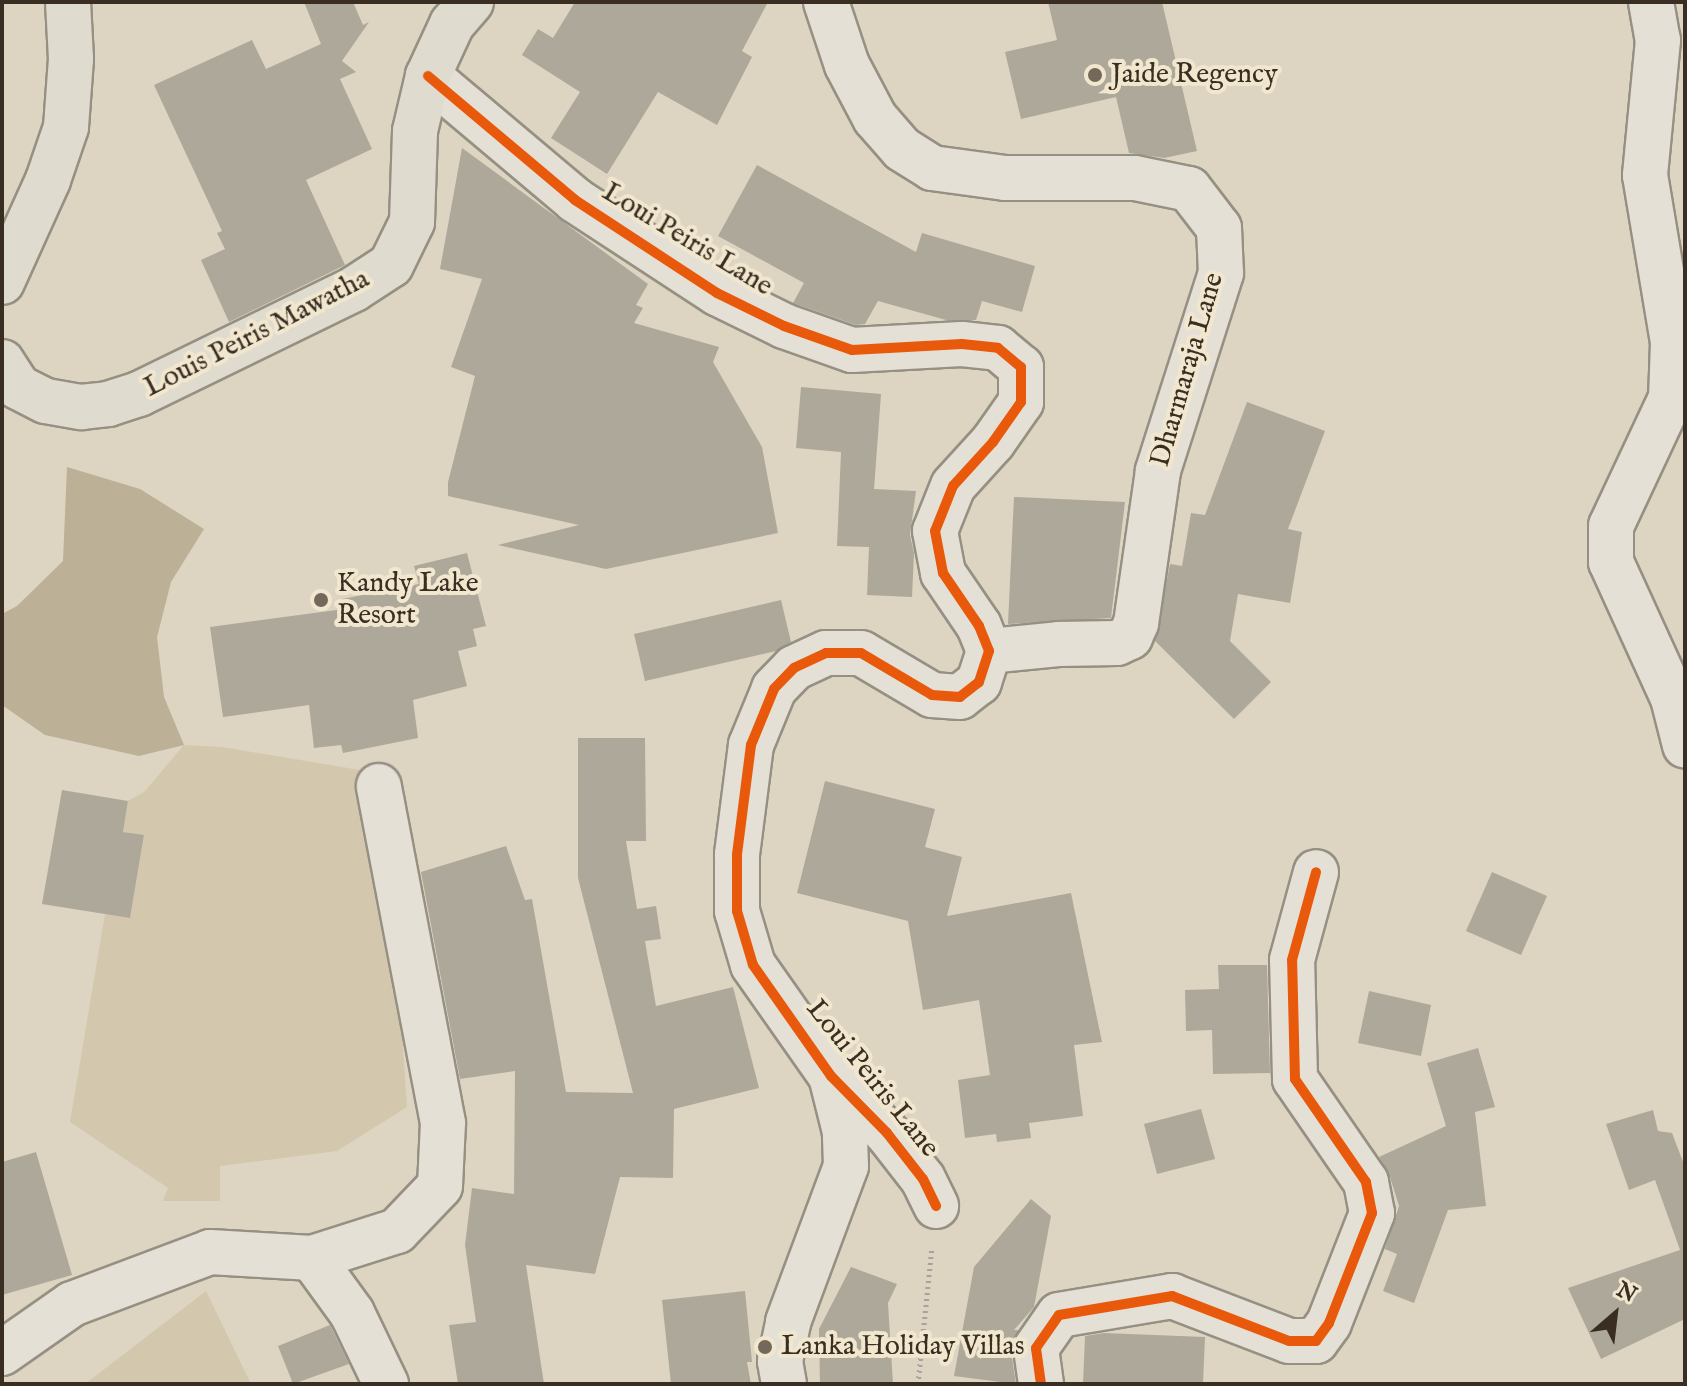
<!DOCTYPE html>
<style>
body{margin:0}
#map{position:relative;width:1687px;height:1386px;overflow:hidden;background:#ddd5c1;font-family:"IM FELL English",serif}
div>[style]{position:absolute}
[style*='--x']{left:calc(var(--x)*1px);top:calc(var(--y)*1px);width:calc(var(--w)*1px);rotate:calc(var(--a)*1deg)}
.green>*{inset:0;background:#d3c8ad}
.water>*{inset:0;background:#bcb096}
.building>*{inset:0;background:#aea89a}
.path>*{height:5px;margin-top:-2.5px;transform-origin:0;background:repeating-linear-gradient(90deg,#a7a39b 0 2px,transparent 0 6px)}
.roads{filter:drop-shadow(2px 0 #969083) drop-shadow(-2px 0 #969083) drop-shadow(0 2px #969083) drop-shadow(0 -2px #969083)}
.minor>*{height:44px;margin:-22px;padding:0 22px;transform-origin:22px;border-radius:22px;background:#e5e0d6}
.major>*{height:44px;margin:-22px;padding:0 22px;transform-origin:22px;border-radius:22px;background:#e0dbcf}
.cycleway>*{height:10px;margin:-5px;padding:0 5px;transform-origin:5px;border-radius:5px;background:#e8590c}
.dots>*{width:22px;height:22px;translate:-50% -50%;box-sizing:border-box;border:4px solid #f1e7cf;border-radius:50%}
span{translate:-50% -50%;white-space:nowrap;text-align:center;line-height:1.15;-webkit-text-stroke:8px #f1e7cf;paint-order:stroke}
.poi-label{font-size:28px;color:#3a2e22}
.left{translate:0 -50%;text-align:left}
.street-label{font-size:28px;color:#3a2e22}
.frame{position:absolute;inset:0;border:4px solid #3a2e22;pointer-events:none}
.north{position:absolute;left:1575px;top:1274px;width:80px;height:80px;-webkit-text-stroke:6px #f1e7cf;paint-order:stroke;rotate:28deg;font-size:22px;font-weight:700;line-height:32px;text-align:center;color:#3a2e22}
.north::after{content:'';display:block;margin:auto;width:28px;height:36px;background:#3a2e22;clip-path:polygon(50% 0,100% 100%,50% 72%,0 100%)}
</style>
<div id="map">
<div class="green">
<i style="clip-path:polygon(184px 745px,222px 747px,366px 771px,400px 1006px,407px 1107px,337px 1151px,220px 1166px,220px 1201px,163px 1201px,168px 1188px,70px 1122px,105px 914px,130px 918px,144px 836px,123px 832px,128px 801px,144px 792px)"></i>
<i style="clip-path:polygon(206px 1291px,251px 1384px,85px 1384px)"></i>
</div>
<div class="water">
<i style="clip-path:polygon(67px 467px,140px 489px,204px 529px,171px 582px,157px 637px,164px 697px,184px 745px,139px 756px,45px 735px,2px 705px,2px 614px,17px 606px,63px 561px)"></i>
</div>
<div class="building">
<i style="clip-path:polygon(304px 2px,353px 2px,363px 25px,369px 22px,342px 61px,356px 72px,340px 79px,372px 149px,306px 180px,345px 265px,229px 322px,201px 260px,225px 249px,217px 233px,222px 231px,154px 85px,252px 40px,266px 69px,321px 44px)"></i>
<i style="clip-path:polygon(575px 2px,768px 2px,742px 51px,752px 57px,717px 125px,658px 92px,607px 174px,551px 138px,580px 92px,522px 55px,538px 29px,553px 38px)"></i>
<i style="clip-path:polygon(1048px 2px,1162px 2px,1197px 151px,1164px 158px,1129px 153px,1116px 97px,1021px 119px,1005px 52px,1057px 40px)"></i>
<i style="clip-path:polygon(462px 148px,648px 284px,636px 305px,643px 308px,634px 323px,719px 347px,713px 362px,762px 447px,778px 533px,606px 569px,498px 545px,579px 525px,448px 496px,448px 482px,475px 376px,451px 367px,482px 279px,440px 269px)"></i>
<i style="clip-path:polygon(757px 165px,916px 252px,922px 233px,1035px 266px,1022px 312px,982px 301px,976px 320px,946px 320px,878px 301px,865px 324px,856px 325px,793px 303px,804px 283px,718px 236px)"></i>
<i style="clip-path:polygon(801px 387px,881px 394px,874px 489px,916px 491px,910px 535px,914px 553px,912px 597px,867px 595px,869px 547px,837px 546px,841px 452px,796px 448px)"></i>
<i style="clip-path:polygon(1247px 402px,1325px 431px,1288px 529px,1302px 532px,1290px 603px,1238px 594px,1230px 641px,1271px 682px,1234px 719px,1155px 641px,1170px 564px,1182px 566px,1191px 513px,1205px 515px)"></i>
<i style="clip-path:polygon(1014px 497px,1125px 502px,1111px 618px,1008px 624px)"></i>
<i style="clip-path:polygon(467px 553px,486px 626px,473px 629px,477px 646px,458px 651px,467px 686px,413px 700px,418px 738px,343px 753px,341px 745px,314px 748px,309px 705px,223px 717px,210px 627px,344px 609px,342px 599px,419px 584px,414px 566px)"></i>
<i style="clip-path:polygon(781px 600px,791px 642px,776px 651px,645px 681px,634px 634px)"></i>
<i style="clip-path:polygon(578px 738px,645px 738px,646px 841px,626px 841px,637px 909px,656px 906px,661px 939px,645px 941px,656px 1006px,733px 987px,759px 1088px,674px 1109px,673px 1178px,620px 1177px,595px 1274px,526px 1265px,544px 1384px,458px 1384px,449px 1325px,476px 1322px,465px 1245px,472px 1188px,514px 1194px,515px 1071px,460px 1079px,421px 872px,506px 846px,525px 900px,532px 899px,566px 1092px,633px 1093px,578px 878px)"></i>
<i style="clip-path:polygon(825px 781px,935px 809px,925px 847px,962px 857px,947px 916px,1071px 893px,1102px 1042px,1074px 1045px,1083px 1116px,1029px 1123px,1031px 1138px,997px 1142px,996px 1134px,965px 1138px,958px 1080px,990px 1075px,979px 1000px,923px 1010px,908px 921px,797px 893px)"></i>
<i style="clip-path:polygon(62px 790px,128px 801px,123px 832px,144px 835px,130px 918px,42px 904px)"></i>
<i style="clip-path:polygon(1492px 872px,1547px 896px,1521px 955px,1466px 931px)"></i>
<i style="clip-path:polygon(1218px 965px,1267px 965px,1270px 1073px,1213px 1074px,1212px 1030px,1186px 1031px,1185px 990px,1219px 989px)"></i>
<i style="clip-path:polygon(1369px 991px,1431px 1005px,1421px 1056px,1358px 1043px)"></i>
<i style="clip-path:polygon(1478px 1048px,1495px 1107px,1475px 1112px,1486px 1206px,1448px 1210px,1414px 1303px,1383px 1291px,1397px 1254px,1385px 1249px,1399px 1206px,1390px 1177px,1379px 1157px,1446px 1126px,1427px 1063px)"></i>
<i style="clip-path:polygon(1201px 1109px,1215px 1159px,1157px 1174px,1144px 1124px)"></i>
<i style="clip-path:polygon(1653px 1110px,1658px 1131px,1672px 1133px,1685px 1167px,1685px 1319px,1601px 1359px,1568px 1288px,1680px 1250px,1655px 1180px,1629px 1190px,1606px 1124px)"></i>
<i style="clip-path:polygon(36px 1152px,72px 1275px,2px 1295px,2px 1162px)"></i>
<i style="clip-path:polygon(1031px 1199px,1051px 1216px,1034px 1307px,1014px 1330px,1018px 1330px,1011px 1351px,1016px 1384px,954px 1376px,974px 1267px)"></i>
<i style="clip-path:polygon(851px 1267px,897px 1284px,888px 1303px,893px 1384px,820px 1384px,819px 1329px)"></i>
<i style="clip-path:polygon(745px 1291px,752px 1362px,747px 1362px,751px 1384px,671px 1384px,662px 1300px)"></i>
<i style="clip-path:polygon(330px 1325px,349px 1364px,293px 1384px,278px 1346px)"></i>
<i style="clip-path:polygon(1104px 1333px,1205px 1337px,1203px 1384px,1083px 1384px,1085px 1336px)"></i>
</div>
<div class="path">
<i style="--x:918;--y:1384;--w:138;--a:-84.2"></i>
</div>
<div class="roads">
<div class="minor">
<i style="--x:826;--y:2;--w:66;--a:71.6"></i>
<i style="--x:847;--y:65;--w:60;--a:62.2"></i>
<i style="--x:875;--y:118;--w:41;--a:48.9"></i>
<i style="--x:902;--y:149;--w:36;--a:32"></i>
<i style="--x:932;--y:168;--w:74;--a:7.8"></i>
<i style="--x:1005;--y:178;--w:130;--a:0"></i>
<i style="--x:1135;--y:178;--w:55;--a:11.5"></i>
<i style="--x:1189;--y:189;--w:49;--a:52.4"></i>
<i style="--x:1219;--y:228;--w:45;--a:87.5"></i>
<i style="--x:1221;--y:273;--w:208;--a:107.7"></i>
<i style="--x:1158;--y:471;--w:154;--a:98.2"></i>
<i style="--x:1136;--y:623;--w:15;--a:113"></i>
<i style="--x:1130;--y:637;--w:14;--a:155"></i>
<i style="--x:1117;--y:643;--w:58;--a:179"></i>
<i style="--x:1059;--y:644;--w:70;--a:174.3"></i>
<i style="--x:1651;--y:2;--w:39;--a:80"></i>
<i style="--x:1658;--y:40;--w:136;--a:95.5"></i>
<i style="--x:1645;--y:175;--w:169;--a:80.5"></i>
<i style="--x:1673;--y:342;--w:56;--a:92"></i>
<i style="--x:1671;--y:398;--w:141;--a:115.1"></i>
<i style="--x:1611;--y:526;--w:36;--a:90"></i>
<i style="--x:1611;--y:562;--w:149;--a:65.5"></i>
<i style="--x:1673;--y:698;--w:49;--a:75.7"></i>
<i style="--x:428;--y:76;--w:192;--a:40.1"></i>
<i style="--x:575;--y:200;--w:170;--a:33.2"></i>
<i style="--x:717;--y:293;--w:75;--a:26.2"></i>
<i style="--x:784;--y:326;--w:72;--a:19.4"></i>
<i style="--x:852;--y:350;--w:110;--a:-3.1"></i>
<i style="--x:962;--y:344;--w:36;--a:6"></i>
<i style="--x:998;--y:348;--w:30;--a:40"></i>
<i style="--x:1021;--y:367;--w:35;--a:90"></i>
<i style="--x:1021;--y:402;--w:49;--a:125"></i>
<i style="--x:993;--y:442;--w:59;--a:132.3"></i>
<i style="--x:953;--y:486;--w:48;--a:111.8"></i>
<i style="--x:935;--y:531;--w:43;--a:79.2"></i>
<i style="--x:943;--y:573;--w:64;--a:55.8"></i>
<i style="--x:979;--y:626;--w:27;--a:68"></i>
<i style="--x:989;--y:651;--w:33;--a:108"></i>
<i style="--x:979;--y:682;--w:24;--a:142"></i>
<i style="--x:960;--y:697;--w:28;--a:-176"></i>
<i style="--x:932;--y:695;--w:82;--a:-149.4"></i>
<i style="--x:861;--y:653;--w:35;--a:180"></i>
<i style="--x:826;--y:653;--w:35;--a:155"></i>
<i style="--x:794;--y:668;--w:29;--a:134"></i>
<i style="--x:774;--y:689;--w:61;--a:112.3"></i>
<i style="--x:751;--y:745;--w:111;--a:97.3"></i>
<i style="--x:737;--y:855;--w:56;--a:90"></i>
<i style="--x:737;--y:911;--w:56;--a:73.5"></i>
<i style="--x:753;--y:965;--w:136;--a:54.9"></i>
<i style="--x:831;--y:1076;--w:80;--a:45.5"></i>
<i style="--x:887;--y:1133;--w:58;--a:52"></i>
<i style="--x:923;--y:1179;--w:30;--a:64"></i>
<i style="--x:312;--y:1258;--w:89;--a:-17.6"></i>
<i style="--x:397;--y:1231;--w:62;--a:-46.3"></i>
<i style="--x:440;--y:1186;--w:63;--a:-87.3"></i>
<i style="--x:443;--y:1123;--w:343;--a:-100.8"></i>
<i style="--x:2;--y:1353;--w:85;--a:-35"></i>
<i style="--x:72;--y:1304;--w:147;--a:-20.6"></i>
<i style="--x:210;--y:1252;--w:102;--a:3.4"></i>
<i style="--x:312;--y:1258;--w:68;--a:54"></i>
<i style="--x:352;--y:1313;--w:79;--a:64.4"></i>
<i style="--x:784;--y:1384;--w:23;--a:-100"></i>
<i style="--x:780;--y:1361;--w:40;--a:-78"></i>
<i style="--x:788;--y:1322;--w:166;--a:-69.6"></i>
<i style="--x:846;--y:1166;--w:34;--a:-92"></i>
<i style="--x:845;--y:1132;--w:58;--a:-104"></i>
<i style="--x:1041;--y:1384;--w:36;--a:-98"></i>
<i style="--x:1036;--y:1348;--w:40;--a:-55.1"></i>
<i style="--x:1059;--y:1315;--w:115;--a:-9.5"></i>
<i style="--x:1172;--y:1296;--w:125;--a:21"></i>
<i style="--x:1289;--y:1341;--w:27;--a:0"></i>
<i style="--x:1316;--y:1341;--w:22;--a:-54"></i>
<i style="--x:1329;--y:1323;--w:118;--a:-68.6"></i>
<i style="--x:1372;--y:1213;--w:32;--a:-101"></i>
<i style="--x:1366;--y:1182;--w:125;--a:-124.6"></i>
<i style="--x:1295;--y:1079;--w:119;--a:-91.4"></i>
<i style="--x:1292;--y:960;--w:91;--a:-74.7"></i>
</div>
<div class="major">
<i style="--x:2;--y:282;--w:112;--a:-65.7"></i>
<i style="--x:48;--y:180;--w:56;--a:-71.2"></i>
<i style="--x:66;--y:127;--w:68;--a:-85.8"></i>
<i style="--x:71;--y:59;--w:57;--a:-93"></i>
<i style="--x:2;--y:362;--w:30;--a:57"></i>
<i style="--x:18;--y:387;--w:31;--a:27"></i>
<i style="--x:46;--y:401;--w:36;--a:10"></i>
<i style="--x:81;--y:407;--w:27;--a:-6"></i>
<i style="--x:108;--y:404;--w:33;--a:-18"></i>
<i style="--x:139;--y:394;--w:239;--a:-26"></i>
<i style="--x:354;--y:289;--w:44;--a:-33"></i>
<i style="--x:391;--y:265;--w:48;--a:-64"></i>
<i style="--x:412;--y:222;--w:91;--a:-88.1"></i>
<i style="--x:415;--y:131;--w:57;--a:-76.7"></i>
<i style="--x:428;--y:76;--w:57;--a:-65.2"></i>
<i style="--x:452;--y:24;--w:29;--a:-49"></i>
</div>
</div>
<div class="cycleway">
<i style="--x:428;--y:76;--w:192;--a:40.1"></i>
<i style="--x:575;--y:200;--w:170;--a:33.2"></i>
<i style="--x:717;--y:293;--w:75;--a:26.2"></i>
<i style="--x:784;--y:326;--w:72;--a:19.4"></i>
<i style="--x:852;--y:350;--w:110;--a:-3.1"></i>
<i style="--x:962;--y:344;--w:36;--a:6"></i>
<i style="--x:998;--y:348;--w:30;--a:40"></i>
<i style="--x:1021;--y:367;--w:35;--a:90"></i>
<i style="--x:1021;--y:402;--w:49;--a:125"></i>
<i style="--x:993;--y:442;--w:59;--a:132.3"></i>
<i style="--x:953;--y:486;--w:48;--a:111.8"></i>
<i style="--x:935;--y:531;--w:43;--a:79.2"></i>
<i style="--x:943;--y:573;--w:64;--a:55.8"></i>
<i style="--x:979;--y:626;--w:27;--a:68"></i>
<i style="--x:989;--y:651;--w:33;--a:108"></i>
<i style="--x:979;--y:682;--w:24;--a:142"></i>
<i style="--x:960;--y:697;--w:28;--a:-176"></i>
<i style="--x:932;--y:695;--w:82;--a:-149.4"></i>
<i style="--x:861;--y:653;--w:35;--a:180"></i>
<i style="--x:826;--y:653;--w:35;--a:155"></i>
<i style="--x:794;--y:668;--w:29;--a:134"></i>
<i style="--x:774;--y:689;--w:61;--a:112.3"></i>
<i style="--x:751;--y:745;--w:111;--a:97.3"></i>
<i style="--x:737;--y:855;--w:56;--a:90"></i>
<i style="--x:737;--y:911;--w:56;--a:73.5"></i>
<i style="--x:753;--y:965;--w:136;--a:54.9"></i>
<i style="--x:831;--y:1076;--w:80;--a:45.5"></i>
<i style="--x:887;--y:1133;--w:58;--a:52"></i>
<i style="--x:923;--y:1179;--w:30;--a:64"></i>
<i style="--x:1041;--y:1384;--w:36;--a:-98"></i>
<i style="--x:1036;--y:1348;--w:40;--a:-55.1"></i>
<i style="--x:1059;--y:1315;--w:115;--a:-9.5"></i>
<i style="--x:1172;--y:1296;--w:125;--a:21"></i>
<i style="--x:1289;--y:1341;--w:27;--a:0"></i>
<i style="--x:1316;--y:1341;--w:22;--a:-54"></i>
<i style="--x:1329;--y:1323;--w:118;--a:-68.6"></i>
<i style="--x:1372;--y:1213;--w:32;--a:-101"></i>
<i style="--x:1366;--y:1182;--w:125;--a:-124.6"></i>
<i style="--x:1295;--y:1079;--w:119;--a:-91.4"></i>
<i style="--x:1292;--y:960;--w:91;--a:-74.7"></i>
</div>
<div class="dots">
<i style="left:1095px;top:75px;background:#73685a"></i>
<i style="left:321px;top:600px;background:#73685a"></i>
<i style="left:765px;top:1347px;background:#73685a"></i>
</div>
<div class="poi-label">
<span class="left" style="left:1111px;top:75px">Jaide Regency</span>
<span class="left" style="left:337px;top:600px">Kandy Lake<br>Resort</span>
<span class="left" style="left:781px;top:1347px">Lanka Holiday Villas</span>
</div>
<div class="street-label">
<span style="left:687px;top:240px;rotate:31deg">Loui Peiris Lane</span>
<span style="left:257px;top:334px;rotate:-27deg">Louis Peiris Mawatha</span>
<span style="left:1188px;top:370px;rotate:-74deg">Dharmaraja Lane</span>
<span style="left:872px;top:1079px;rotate:51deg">Loui Peiris Lane</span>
</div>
<div class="frame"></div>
<div class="north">N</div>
</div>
